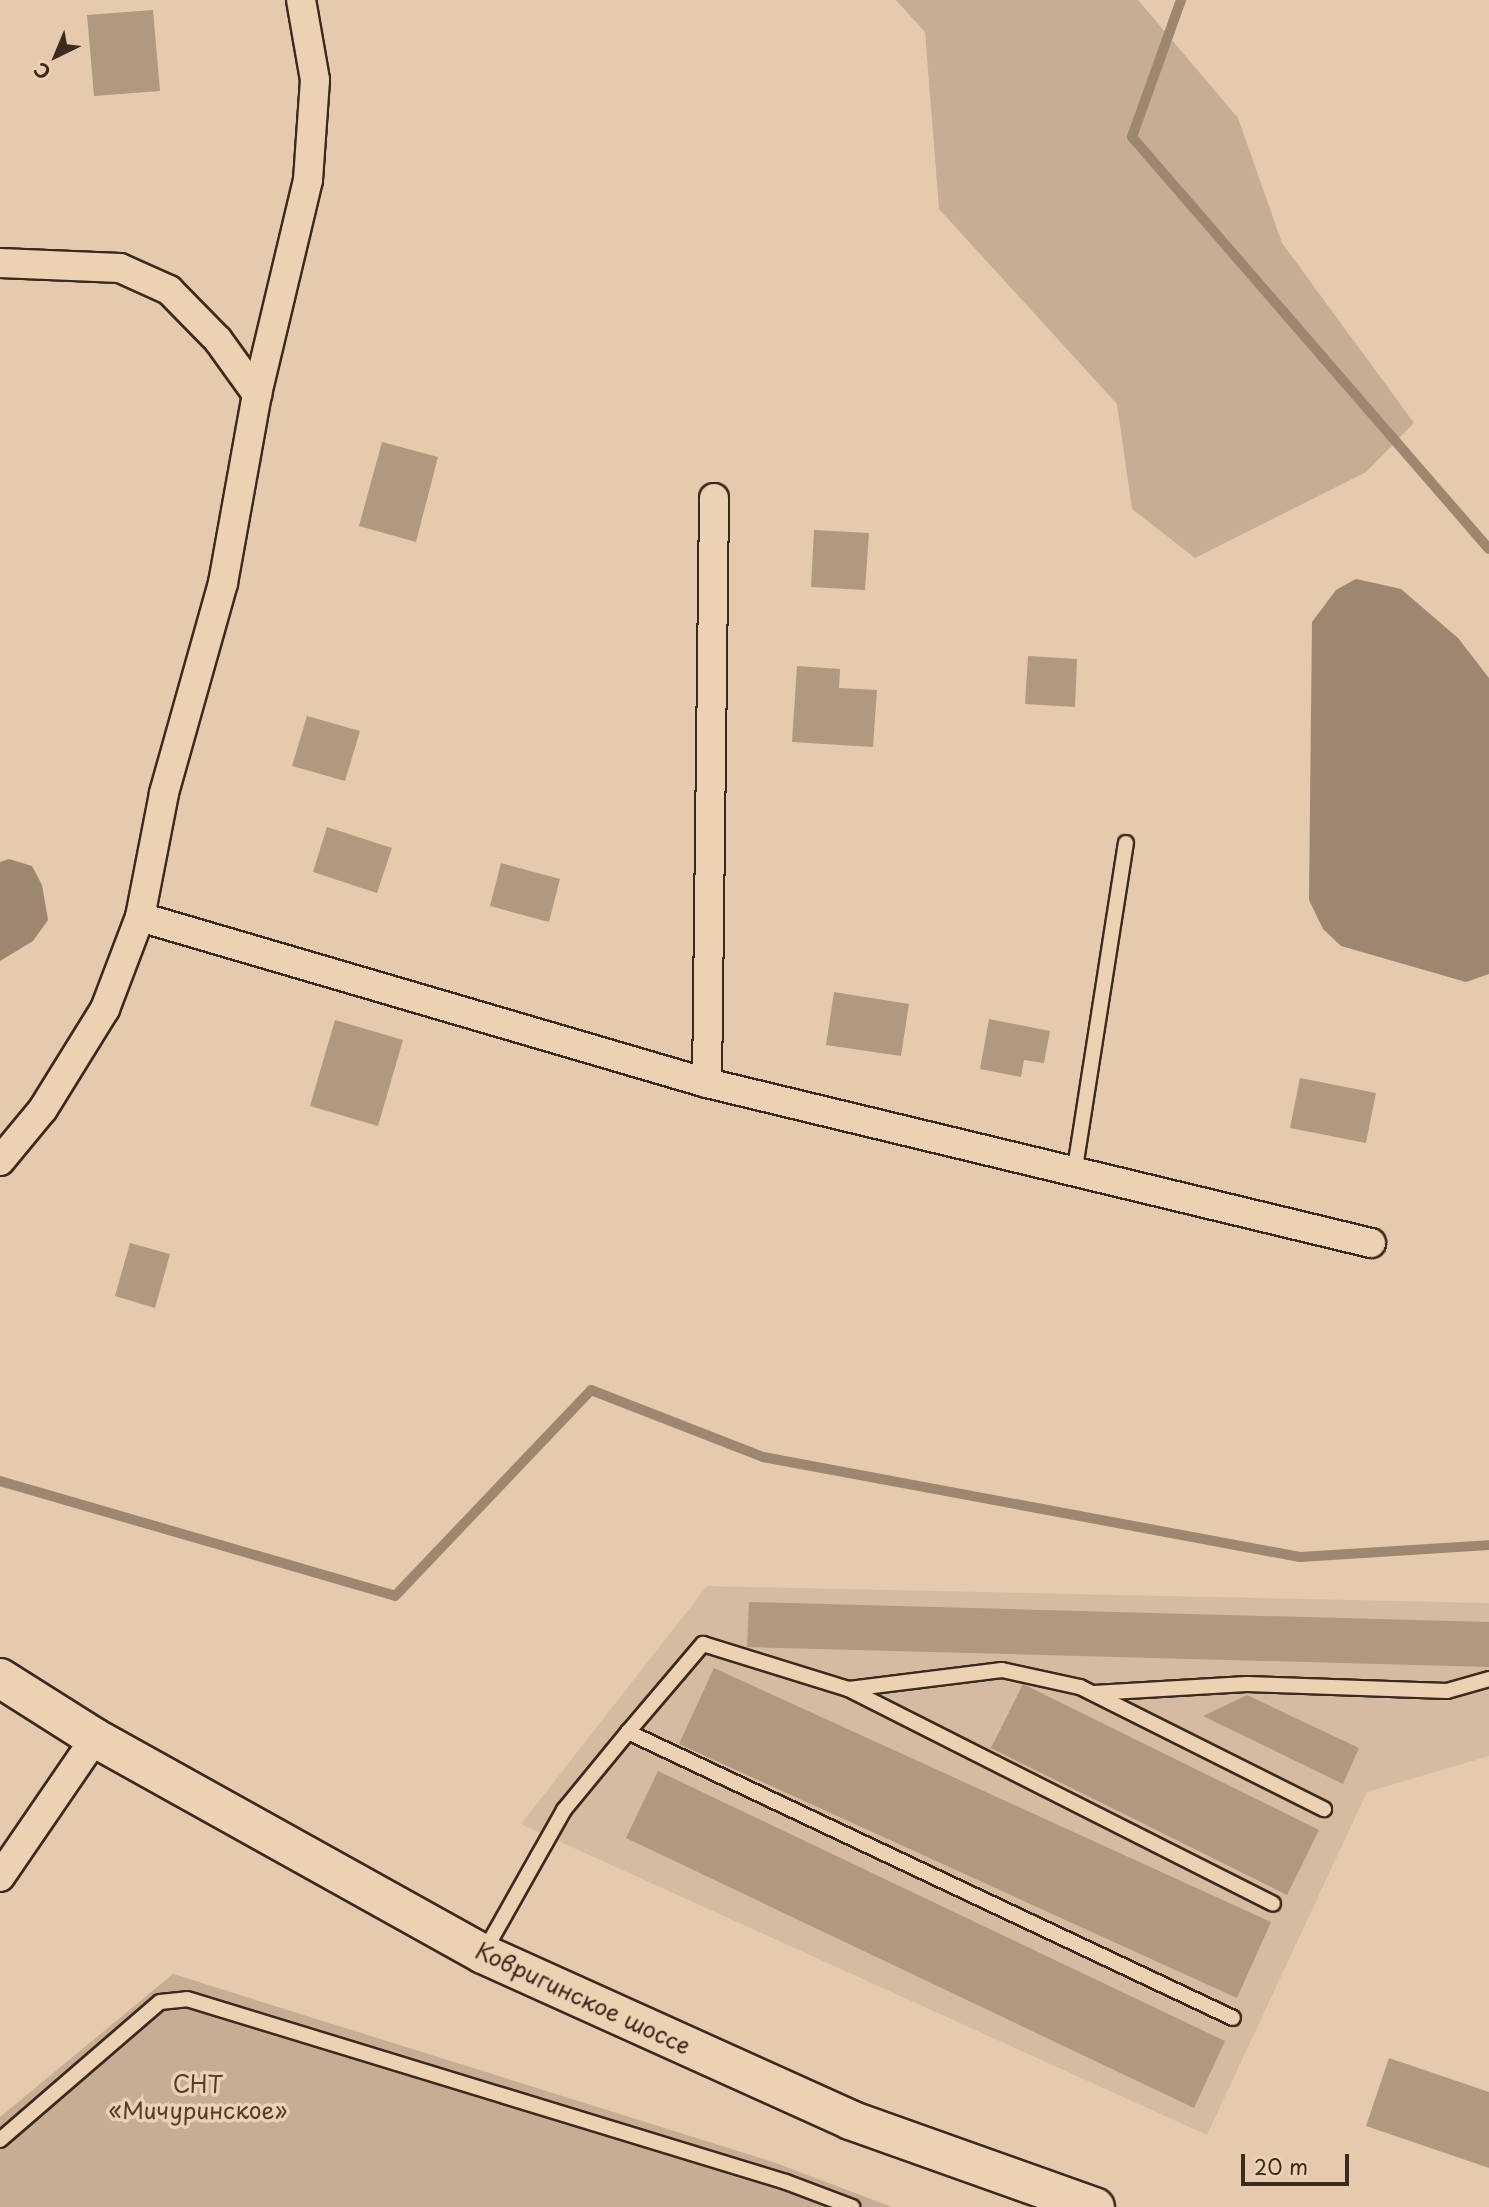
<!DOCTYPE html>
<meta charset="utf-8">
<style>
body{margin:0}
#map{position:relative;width:1489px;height:2207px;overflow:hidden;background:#e5caad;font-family:"Playpen Sans",sans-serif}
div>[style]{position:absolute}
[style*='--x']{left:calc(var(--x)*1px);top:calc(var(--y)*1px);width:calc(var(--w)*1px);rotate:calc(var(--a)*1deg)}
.built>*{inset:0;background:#d5bba0}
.green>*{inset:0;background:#c6ad93}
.water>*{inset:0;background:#9d8770}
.stream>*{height:10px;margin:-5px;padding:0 5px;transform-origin:5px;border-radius:5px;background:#9d8770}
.building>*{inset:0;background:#b19980}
.roads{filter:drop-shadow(2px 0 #3b2a1e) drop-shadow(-2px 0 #3b2a1e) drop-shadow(0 2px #3b2a1e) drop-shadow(0 -2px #3b2a1e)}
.service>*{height:14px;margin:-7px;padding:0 7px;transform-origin:7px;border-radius:7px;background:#ecd1b3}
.minor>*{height:28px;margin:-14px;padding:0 14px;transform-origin:14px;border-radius:14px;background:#ecd1b3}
.primary>*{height:38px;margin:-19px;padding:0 19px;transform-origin:19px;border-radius:19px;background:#ecd1b3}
span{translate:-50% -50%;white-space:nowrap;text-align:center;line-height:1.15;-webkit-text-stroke:7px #ecd1b3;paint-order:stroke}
.street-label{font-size:23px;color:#3b2a1e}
.park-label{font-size:23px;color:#503e30}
.north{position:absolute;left:21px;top:21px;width:70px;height:70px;-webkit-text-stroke:5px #ecd1b3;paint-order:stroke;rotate:223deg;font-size:19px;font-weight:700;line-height:28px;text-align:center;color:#3b2a1e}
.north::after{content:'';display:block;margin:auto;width:24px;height:32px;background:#3b2a1e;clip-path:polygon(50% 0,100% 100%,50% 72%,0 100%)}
.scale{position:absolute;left:1241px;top:2154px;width:108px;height:32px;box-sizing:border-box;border:4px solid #3b2a1e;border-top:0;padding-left:9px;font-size:21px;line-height:24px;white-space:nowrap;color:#3b2a1e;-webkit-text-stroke:5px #ecd1b3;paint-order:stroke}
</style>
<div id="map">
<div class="built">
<i style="clip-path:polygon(707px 1586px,1489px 1603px,1489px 1756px,1367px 1792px,1207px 2135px,521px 1824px)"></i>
</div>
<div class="green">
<i style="clip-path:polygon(896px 0,1138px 0,1238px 118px,1282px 243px,1414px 423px,1366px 472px,1195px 558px,1132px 509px,1117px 404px,939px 209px,925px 32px)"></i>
<i style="clip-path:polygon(173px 1974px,773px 2162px,892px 2207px,0 2207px,0 2117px)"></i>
</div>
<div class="water">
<i style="clip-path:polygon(1356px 579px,1401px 589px,1458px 638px,1489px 678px,1489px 974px,1466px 982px,1341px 946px,1323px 929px,1309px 900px,1312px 622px,1336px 590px)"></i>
<i style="clip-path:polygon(9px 859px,32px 866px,42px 885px,48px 920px,33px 941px,0 961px,0 862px)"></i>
</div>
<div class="stream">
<i style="--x:1181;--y:0;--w:145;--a:109.7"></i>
<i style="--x:1132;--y:137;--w:545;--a:49.09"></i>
<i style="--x:0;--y:1481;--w:411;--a:16.2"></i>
<i style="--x:395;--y:1596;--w:284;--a:-46.4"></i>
<i style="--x:591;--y:1390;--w:185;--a:21.3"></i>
<i style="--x:763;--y:1457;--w:546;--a:10.55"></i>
<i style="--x:1300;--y:1557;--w:189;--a:-3.6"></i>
</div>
<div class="building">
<i style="clip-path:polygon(153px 10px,160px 91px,94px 96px,87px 15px)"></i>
<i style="clip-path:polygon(382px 442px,438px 457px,416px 542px,359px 526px)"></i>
<i style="clip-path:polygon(814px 530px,869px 533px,865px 590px,811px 587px)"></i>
<i style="clip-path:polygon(1028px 656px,1077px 659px,1075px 707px,1025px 704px)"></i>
<i style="clip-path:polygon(797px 666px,840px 669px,839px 688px,877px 690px,873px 747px,792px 742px)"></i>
<i style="clip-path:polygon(307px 716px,360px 731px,345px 781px,292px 766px)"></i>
<i style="clip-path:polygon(327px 827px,392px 848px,377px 893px,313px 872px)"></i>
<i style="clip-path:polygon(501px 863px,560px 879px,549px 922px,490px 906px)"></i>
<i style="clip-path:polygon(834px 992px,909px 1004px,901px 1056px,826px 1045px)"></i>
<i style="clip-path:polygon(989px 1019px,1050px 1031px,1044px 1063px,1024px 1060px,1021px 1077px,980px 1069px)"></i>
<i style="clip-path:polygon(335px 1020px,403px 1040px,378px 1126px,310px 1106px)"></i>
<i style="clip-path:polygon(1300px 1078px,1376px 1093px,1366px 1143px,1290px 1128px)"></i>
<i style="clip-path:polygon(130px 1243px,170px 1254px,155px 1308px,115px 1296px)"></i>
<i style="clip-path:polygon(749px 1602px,1489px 1622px,1489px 1667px,747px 1647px)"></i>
<i style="clip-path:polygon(714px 1668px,1271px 1922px,1237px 1998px,679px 1744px)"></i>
<i style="clip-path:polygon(1023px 1684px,1319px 1830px,1287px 1895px,991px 1748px)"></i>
<i style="clip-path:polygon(1247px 1695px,1359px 1748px,1343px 1784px,1203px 1716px)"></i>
<i style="clip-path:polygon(658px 1771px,1225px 2041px,1194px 2108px,626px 1838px)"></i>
<i style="clip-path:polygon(1389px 2058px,1489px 2092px,1489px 2168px,1366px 2126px)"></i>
</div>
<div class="roads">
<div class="service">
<i style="--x:1075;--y:1168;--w:329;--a:-81.1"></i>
<i style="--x:849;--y:1689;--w:154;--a:-7.1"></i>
<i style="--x:1002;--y:1670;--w:80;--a:12.3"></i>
<i style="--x:1080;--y:1687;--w:273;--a:26.6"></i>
<i style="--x:1094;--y:1693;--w:153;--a:-3.4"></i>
<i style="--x:1247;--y:1684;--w:200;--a:2"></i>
<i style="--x:1447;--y:1691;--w:44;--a:-15.9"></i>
<i style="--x:628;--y:1732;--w:116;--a:-49.6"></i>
<i style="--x:703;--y:1644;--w:152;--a:17.2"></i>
<i style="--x:848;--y:1689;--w:476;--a:26.8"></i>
<i style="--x:484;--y:1952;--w:163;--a:-60.6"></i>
<i style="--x:564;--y:1810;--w:101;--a:-50.6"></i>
<i style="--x:628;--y:1732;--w:669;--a:25.3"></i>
<i style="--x:0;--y:2140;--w:211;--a:-40.8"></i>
<i style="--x:160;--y:2002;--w:27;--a:-6"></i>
<i style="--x:187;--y:1999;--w:626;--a:16.99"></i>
<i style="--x:786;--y:2182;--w:71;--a:20.7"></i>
</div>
<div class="minor">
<i style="--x:0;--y:263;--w:120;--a:2.4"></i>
<i style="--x:120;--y:268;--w:54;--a:24.2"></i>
<i style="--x:169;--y:290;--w:70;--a:45.6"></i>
<i style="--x:218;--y:340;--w:67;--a:54.2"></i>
<i style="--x:140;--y:917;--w:591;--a:16.32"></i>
<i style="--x:707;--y:1083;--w:683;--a:13.55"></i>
<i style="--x:707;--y:1083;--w:585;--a:-89.31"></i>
<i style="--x:0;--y:1161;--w:67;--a:-50.4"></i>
<i style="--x:43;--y:1109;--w:118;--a:-58.2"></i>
<i style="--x:105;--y:1009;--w:98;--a:-69.2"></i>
<i style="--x:140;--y:917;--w:126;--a:-79"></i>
<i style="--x:164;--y:793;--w:218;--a:-74.3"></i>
<i style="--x:223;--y:583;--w:192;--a:-79.8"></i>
<i style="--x:257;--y:394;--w:220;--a:-76.6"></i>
<i style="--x:308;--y:180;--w:100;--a:-86"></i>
<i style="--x:315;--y:80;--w:81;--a:-99.9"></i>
<i style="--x:0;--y:1877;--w:168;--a:-55.6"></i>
</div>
<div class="primary">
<i style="--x:0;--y:1678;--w:112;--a:32.3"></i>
<i style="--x:95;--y:1738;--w:444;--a:29.1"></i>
<i style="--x:483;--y:1954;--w:403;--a:24.3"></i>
<i style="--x:850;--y:2120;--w:260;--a:19.6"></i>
</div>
</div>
<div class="street-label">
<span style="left:583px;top:1998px;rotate:25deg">Ковригинское шоссе</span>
</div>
<div class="park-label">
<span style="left:198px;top:2097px">СНТ<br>«Мичуринское»</span>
</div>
<div class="north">С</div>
<div class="scale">20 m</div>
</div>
